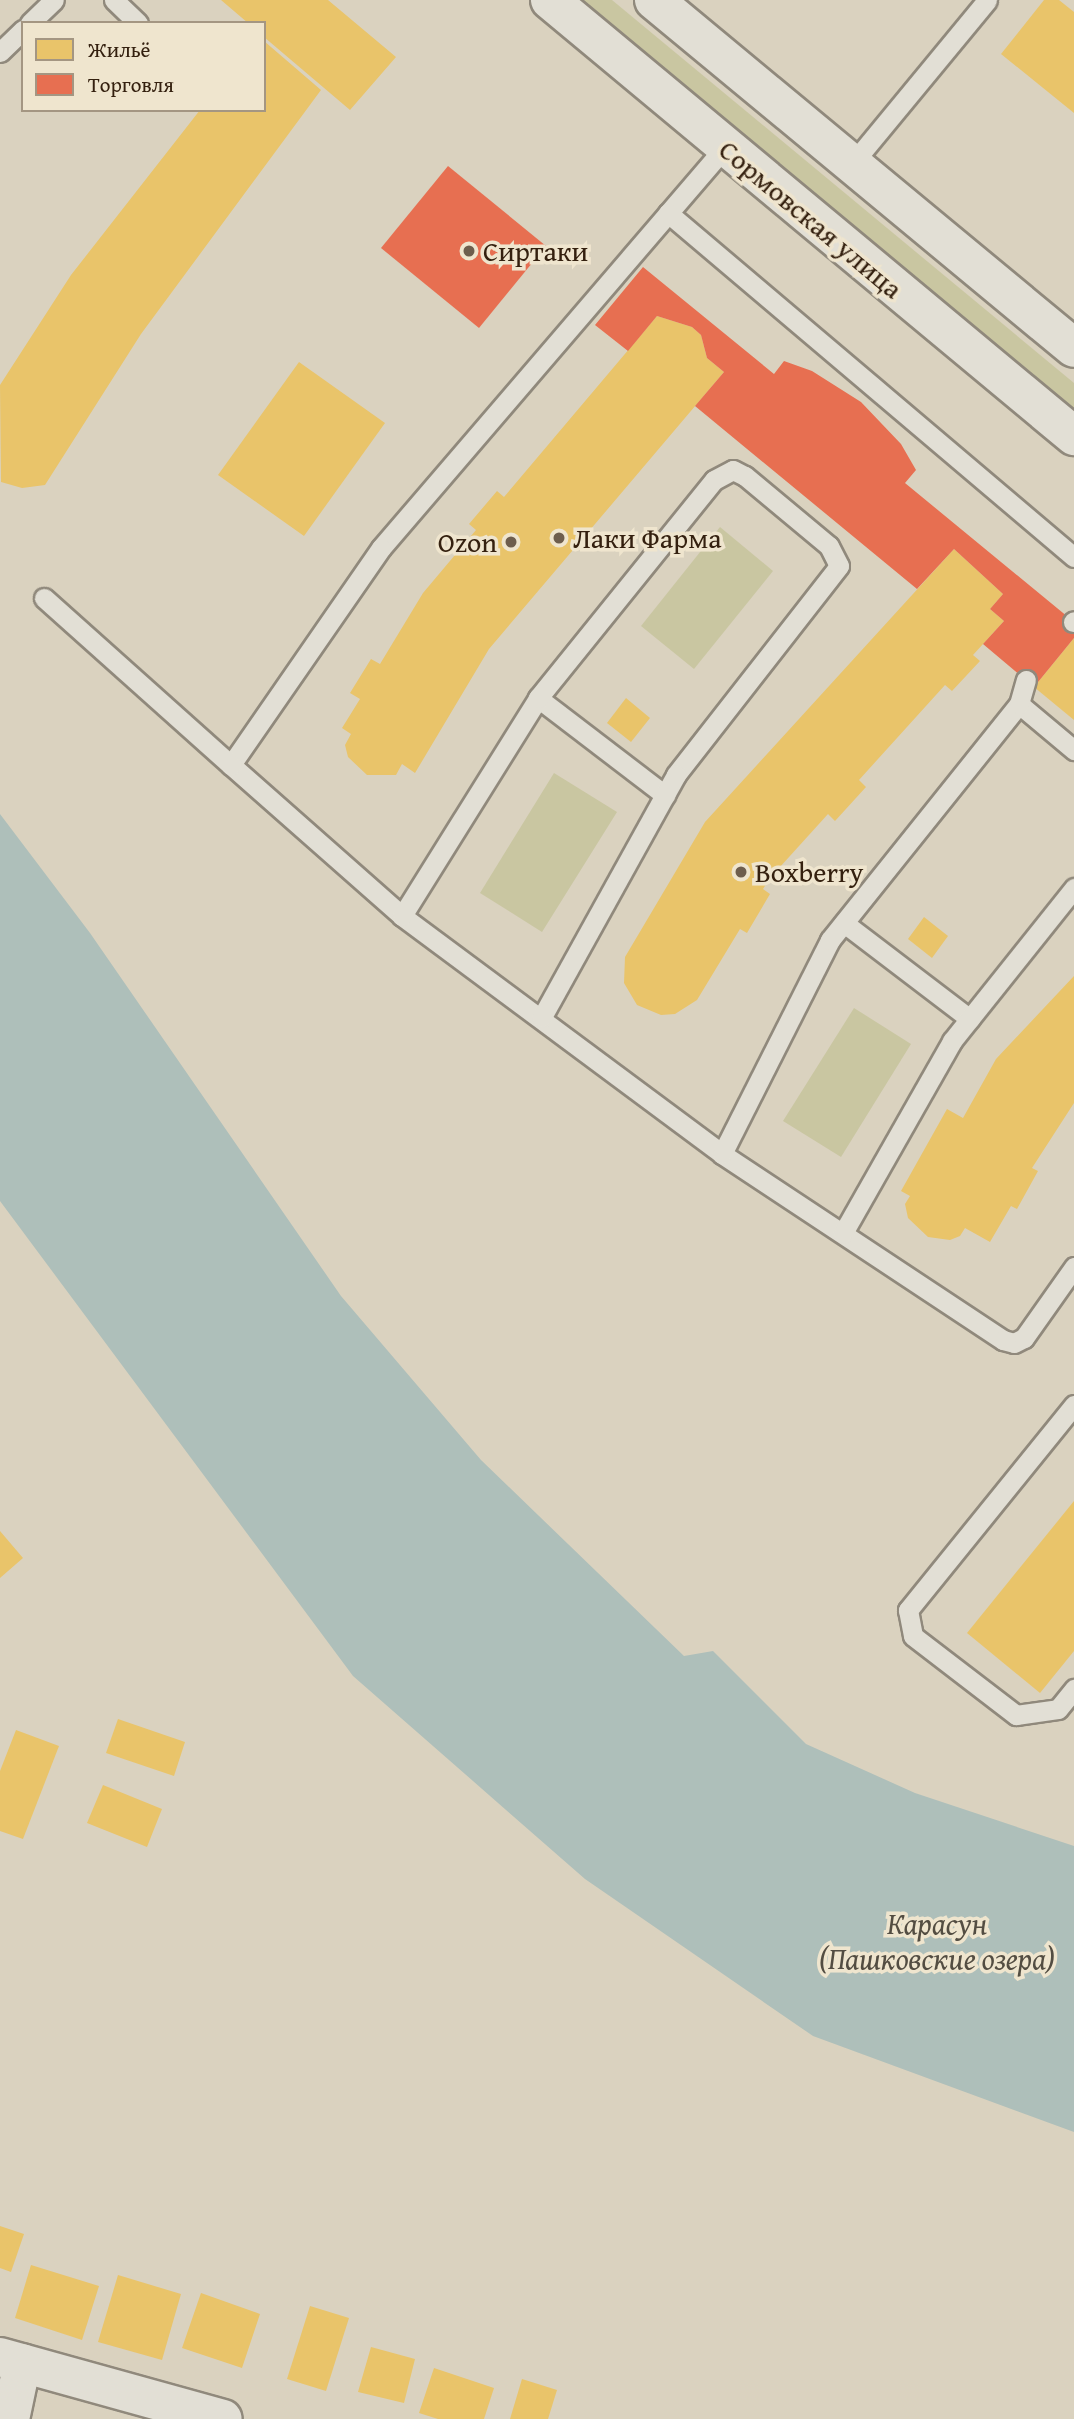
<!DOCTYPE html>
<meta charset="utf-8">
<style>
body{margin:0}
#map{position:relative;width:1074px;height:2419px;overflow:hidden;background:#dad2bf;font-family:"Gentium Book Plus",serif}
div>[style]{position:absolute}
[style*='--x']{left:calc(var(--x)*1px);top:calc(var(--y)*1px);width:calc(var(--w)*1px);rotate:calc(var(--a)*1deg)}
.green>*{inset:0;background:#c9c6a1}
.water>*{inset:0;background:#aebfba}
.homes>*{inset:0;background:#e9c46a}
.shops>*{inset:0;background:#e76f51}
.roads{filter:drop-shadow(2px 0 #90897c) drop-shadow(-2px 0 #90897c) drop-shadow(0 2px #90897c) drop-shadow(0 -2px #90897c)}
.lane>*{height:19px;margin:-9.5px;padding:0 9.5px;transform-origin:9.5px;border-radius:9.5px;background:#e2dfd5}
.street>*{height:37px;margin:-18.5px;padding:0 18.5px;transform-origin:18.5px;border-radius:18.5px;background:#e2dfd5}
.secondary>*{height:38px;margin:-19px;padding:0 19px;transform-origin:19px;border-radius:19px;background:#e2dfd5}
.dots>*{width:19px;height:19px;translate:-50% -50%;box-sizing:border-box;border:4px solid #efe5ce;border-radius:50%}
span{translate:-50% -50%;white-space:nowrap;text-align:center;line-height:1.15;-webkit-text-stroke:7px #efe5ce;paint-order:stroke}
.street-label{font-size:28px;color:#34200f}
.poi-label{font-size:28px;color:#34200f}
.left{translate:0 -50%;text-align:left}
.right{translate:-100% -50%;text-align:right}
.water-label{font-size:30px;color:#534d42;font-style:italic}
.legend{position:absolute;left:21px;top:21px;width:245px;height:91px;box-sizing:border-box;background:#efe5ce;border:2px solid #a49682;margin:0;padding:9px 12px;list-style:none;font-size:21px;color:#34200f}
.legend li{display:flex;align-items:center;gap:14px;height:35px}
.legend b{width:35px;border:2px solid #a49682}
</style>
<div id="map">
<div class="green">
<i style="clip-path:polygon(579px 0,612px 0,1074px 383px,1074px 410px)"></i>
<i style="clip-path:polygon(720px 527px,773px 571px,694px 669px,641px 626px)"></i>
<i style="clip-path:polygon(554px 773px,617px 812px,542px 932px,480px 893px)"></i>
<i style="clip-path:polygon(854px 1008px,911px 1044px,841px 1157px,783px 1121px)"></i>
</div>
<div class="water">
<i style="clip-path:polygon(0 814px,90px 933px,341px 1296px,481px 1460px,684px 1656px,713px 1651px,806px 1744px,915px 1793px,1074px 1846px,1074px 2132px,813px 2036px,585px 1879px,353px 1676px,0 1201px)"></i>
</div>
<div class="homes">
<i style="clip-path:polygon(221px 0,328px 0,396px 57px,350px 110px,264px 37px,264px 23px,248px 23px)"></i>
<i style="clip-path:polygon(1044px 0,1059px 0,1074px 12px,1074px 113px,1001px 54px)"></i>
<i style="clip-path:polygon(264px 41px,321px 90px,141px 334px,45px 485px,22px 488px,1px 482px,0 385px,71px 275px,200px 110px,264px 110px)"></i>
<i style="clip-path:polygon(657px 316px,692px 327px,701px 335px,707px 358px,724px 372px,489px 649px,415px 773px,402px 764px,396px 775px,367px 775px,348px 757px,345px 745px,351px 734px,342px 728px,360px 699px,350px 693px,371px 659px,380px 664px,423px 593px,476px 530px,469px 524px,497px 491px,504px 497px)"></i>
<i style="clip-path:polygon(299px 362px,385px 423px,304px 536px,218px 475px)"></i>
<i style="clip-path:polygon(954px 549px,1003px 594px,990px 609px,1004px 621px,973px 655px,980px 661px,952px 691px,945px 685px,859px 780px,866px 787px,835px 821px,828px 814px,770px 878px,763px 889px,770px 894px,747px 933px,740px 929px,697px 1000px,675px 1014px,661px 1015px,637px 1005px,624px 983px,625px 957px,705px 822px)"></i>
<i style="clip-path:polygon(1074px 638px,1074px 720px,1034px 687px)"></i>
<i style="clip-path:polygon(626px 698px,650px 718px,631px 742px,607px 723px)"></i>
<i style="clip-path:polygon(924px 917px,948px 936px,932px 958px,908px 939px)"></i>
<i style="clip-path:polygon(1074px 976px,1074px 1103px,1032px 1168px,1038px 1171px,1017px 1209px,1011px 1206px,990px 1242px,965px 1228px,960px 1236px,950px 1240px,928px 1237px,908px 1218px,905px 1204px,910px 1196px,901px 1191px,947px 1109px,963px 1118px,996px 1059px)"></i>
<i style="clip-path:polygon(1074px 1501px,1074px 1651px,1040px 1693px,967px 1633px)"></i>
<i style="clip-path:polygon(0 1531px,23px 1558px,0 1578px)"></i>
<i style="clip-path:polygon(118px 1719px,185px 1742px,174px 1776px,106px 1753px)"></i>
<i style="clip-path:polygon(16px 1730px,59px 1746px,23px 1839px,0 1831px,0 1771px)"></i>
<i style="clip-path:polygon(103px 1785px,162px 1809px,147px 1847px,87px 1823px)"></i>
<i style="clip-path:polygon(0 2226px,24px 2234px,11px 2272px,0 2268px)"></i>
<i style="clip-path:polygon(31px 2265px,99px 2286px,82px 2340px,15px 2318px)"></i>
<i style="clip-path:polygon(118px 2275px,181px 2294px,162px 2360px,98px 2342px)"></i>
<i style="clip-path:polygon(201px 2293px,260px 2314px,242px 2368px,182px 2348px)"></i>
<i style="clip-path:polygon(310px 2306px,349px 2318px,326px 2391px,287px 2379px)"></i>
<i style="clip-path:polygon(371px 2347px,415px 2359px,404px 2403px,358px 2392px)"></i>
<i style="clip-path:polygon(434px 2368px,494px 2388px,484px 2419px,438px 2419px,419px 2413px)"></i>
<i style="clip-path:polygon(522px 2379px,557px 2390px,548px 2419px,510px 2419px)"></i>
</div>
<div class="shops">
<i style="clip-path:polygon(448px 166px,546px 246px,479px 328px,381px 248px)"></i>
<i style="clip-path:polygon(643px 267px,774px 374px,784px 361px,812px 371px,861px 402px,901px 444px,916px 470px,905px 483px,1074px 622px,1074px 638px,1034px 687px,983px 644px,1004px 621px,990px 609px,1003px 594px,954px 549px,917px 589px,695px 406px,724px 372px,707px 358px,701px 335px,692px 327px,657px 316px,628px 351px,595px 325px)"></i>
</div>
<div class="roads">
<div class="lane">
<i style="--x:114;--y:0;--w:33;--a:44"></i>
<i style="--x:30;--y:23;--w:33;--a:-44"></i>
<i style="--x:0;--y:52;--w:32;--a:-44"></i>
<i style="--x:725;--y:147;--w:528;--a:130.62"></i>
<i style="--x:381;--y:548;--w:264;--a:124.7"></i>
<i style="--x:231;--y:765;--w:228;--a:41.4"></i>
<i style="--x:402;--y:916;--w:399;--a:36.6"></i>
<i style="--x:722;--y:1154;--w:337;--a:33.5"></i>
<i style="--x:1003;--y:1340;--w:11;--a:15"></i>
<i style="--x:1014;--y:1343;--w:11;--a:-27"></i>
<i style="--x:1024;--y:1338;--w:87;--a:-54.8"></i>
<i style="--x:852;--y:164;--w:212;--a:-50.5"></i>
<i style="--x:668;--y:213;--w:532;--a:40.27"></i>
<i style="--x:44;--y:598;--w:251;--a:41.8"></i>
<i style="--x:1073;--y:622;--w:1;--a:-45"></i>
<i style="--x:538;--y:698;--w:160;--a:37.4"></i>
<i style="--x:1019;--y:704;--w:72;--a:39.9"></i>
<i style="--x:402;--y:916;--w:257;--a:-58"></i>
<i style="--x:538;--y:698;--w:280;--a:-51.1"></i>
<i style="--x:714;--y:480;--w:21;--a:-28"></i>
<i style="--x:733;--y:470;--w:13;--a:27"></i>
<i style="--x:745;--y:476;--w:109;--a:39.8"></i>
<i style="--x:829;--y:546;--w:22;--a:63"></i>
<i style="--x:839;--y:566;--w:265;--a:128"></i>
<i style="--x:676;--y:775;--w:277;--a:119"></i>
<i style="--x:844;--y:923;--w:158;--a:37.3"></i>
<i style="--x:722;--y:1154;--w:240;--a:-63.2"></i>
<i style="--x:830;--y:940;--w:302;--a:-51.3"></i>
<i style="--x:1019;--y:704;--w:25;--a:-74"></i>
<i style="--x:843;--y:1233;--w:221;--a:-60.4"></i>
<i style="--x:952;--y:1041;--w:196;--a:-51.4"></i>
<i style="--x:1074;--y:1405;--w:264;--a:129"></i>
<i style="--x:908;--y:1610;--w:26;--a:79"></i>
<i style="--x:913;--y:1636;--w:130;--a:37.5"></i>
<i style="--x:1016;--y:1715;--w:42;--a:-8.1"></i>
<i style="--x:1058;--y:1709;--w:26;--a:-51"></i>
</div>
<div class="street">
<i style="--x:10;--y:2419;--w:58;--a:-78.1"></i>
</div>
<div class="secondary">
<i style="--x:550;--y:0;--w:682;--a:39.76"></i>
<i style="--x:654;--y:0;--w:545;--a:39.64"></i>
<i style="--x:0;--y:2357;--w:231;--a:15.5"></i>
</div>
</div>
<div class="dots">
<i style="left:469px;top:251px;background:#6e5e4d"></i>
<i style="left:559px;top:538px;background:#6e5e4d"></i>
<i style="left:511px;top:542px;background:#6e5e4d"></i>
<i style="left:741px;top:872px;background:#6e5e4d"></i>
</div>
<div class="street-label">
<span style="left:811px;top:219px;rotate:40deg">Сормовская улица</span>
</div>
<div class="poi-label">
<span class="left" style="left:483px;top:251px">Сиртаки</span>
<span class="left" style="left:573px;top:538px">Лаки Фарма</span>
<span class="right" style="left:497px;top:542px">Ozon</span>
<span class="left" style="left:755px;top:872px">Boxberry</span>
</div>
<div class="water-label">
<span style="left:937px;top:1940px">Карасун<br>(Пашковские озера)</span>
</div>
<ul class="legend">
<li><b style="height:19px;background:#e9c46a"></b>Жильё</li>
<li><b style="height:19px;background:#e76f51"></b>Торговля</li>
</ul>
</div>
